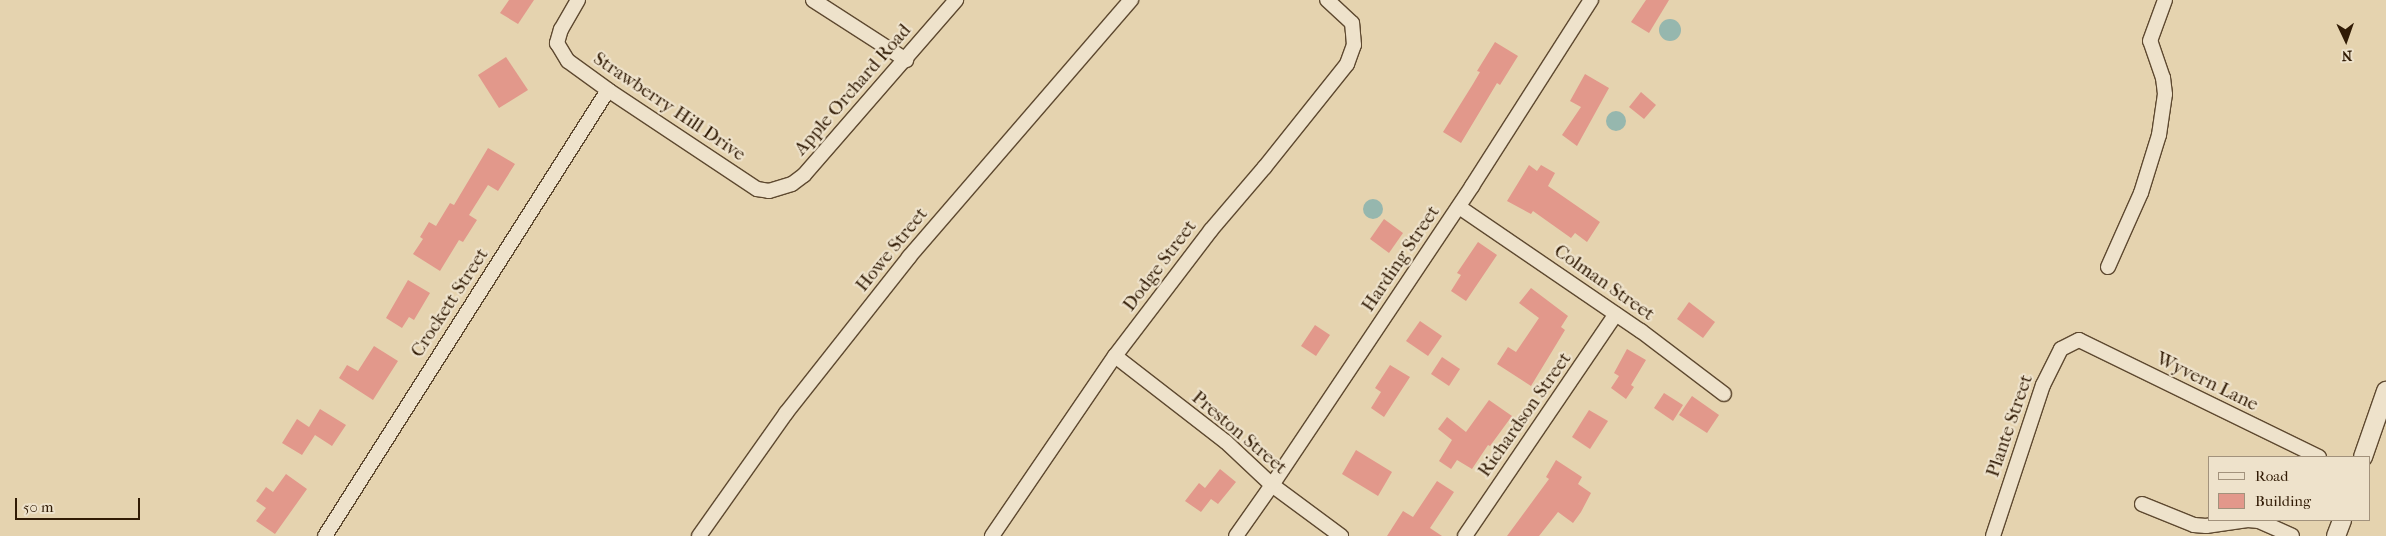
<!DOCTYPE html>
<style>
body{margin:0}
#map{position:relative;width:2386px;height:536px;overflow:hidden;background:#e5d3af;font-family:"IM FELL French Canon",serif}
div>[style]{position:absolute}
[style*='--x']{left:calc(var(--x)*1px);top:calc(var(--y)*1px);width:calc(var(--w)*1px);rotate:calc(var(--a)*1deg)}
.water>*{inset:0;background:#96b7ae}
.round{border-radius:50%}
.building>*{inset:0;background:#e2988b}
.roads{filter:drop-shadow(1px 0 #5e4930) drop-shadow(-1px 0 #5e4930) drop-shadow(0 1px #5e4930) drop-shadow(0 -1px #5e4930)}
.minor>*{height:14px;margin:-7px;padding:0 7px;transform-origin:7px;border-radius:7px;background:#eee2cb}
.tertiary>*{height:18px;margin:-9px;padding:0 9px;transform-origin:9px;border-radius:9px;background:#eee2cb}
span{translate:-50% -50%;white-space:nowrap;text-align:center;line-height:1.15;-webkit-text-stroke:4.5px #eee2cb;paint-order:stroke}
.street-label{font-size:19px;color:#311b05}
.legend{position:absolute;left:2208px;top:456px;width:162px;height:65px;box-sizing:border-box;background:#eee2cb;border:1px solid #a2927c;margin:0;padding:6px 9px;list-style:none;font-size:15px;color:#311b05}
.legend li{display:flex;align-items:center;gap:10px;height:25px}
.legend b{width:25px;border:1px solid #a2927c}
.north{position:absolute;left:2321px;top:15px;width:50px;height:50px;-webkit-text-stroke:4px #eee2cb;paint-order:stroke;rotate:177deg;font-size:14px;font-weight:700;line-height:20px;text-align:center;color:#311b05}
.north::after{content:'';display:block;margin:auto;width:18px;height:22px;background:#311b05;clip-path:polygon(50% 0,100% 100%,50% 72%,0 100%)}
.scale{position:absolute;left:15px;top:498px;width:125px;height:22px;box-sizing:border-box;border:2px solid #311b05;border-top:0;padding-left:6px;font-size:15px;line-height:18px;white-space:nowrap;color:#311b05;-webkit-text-stroke:4px #eee2cb;paint-order:stroke}
</style>
<div id="map">
<div class="water">
<i class="round" style="left:1659px;top:19px;width:22px;height:22px"></i>
<i class="round" style="left:1606px;top:111px;width:20px;height:20px"></i>
<i class="round" style="left:1363px;top:199px;width:20px;height:20px"></i>
</div>
<div class="building">
<i style="clip-path:polygon(509px 0,534px 0,518px 24px,500px 13px)"></i>
<i style="clip-path:polygon(1646px 0,1669px 0,1649px 33px,1631px 22px)"></i>
<i style="clip-path:polygon(1495px 42px,1518px 56px,1500px 85px,1497px 83px,1461px 143px,1443px 132px,1473px 84px,1480px 72px,1477px 71px)"></i>
<i style="clip-path:polygon(506px 57px,528px 90px,499px 108px,478px 75px)"></i>
<i style="clip-path:polygon(1585px 74px,1609px 88px,1577px 146px,1562px 135px,1581px 107px,1570px 101px)"></i>
<i style="clip-path:polygon(1641px 92px,1656px 105px,1644px 119px,1629px 107px)"></i>
<i style="clip-path:polygon(488px 148px,515px 164px,498px 191px,488px 185px,469px 215px,477px 220px,463px 242px,459px 240px,440px 271px,413px 254px,423px 239px,420px 237px,429px 222px,436px 226px,450px 203px,454px 205px)"></i>
<i style="clip-path:polygon(1529px 165px,1537px 171px,1541px 165px,1555px 173px,1548px 186px,1600px 222px,1587px 242px,1575px 233px,1571px 238px,1533px 211px,1531px 214px,1507px 201px)"></i>
<i style="clip-path:polygon(1384px 219px,1403px 233px,1389px 253px,1370px 239px)"></i>
<i style="clip-path:polygon(1478px 242px,1497px 255px,1466px 301px,1451px 291px,1461px 275px,1457px 273px)"></i>
<i style="clip-path:polygon(408px 280px,430px 293px,414px 320px,409px 317px,402px 328px,386px 318px)"></i>
<i style="clip-path:polygon(1531px 288px,1568px 316px,1561px 327px,1565px 330px,1531px 386px,1497px 364px,1508px 347px,1516px 352px,1539px 318px,1519px 303px)"></i>
<i style="clip-path:polygon(1689px 302px,1715px 322px,1703px 338px,1677px 319px)"></i>
<i style="clip-path:polygon(1420px 321px,1442px 336px,1428px 356px,1406px 341px)"></i>
<i style="clip-path:polygon(1315px 325px,1330px 335px,1316px 356px,1301px 346px)"></i>
<i style="clip-path:polygon(374px 346px,398px 361px,373px 400px,339px 378px,347px 365px,358px 371px)"></i>
<i style="clip-path:polygon(1627px 349px,1646px 360px,1631px 385px,1634px 387px,1626px 399px,1611px 388px,1619px 376px,1614px 373px)"></i>
<i style="clip-path:polygon(1442px 357px,1460px 369px,1449px 386px,1431px 374px)"></i>
<i style="clip-path:polygon(1390px 365px,1410px 377px,1384px 417px,1371px 408px,1381px 392px,1375px 388px)"></i>
<i style="clip-path:polygon(1664px 393px,1683px 405px,1673px 421px,1654px 408px)"></i>
<i style="clip-path:polygon(1692px 396px,1719px 415px,1707px 433px,1679px 415px)"></i>
<i style="clip-path:polygon(1489px 400px,1512px 416px,1490px 446px,1488px 445px,1472px 469px,1457px 460px,1451px 469px,1439px 461px,1452px 440px,1438px 429px,1447px 417px,1466px 432px)"></i>
<i style="clip-path:polygon(320px 409px,346px 425px,332px 446px,315px 435px,302px 455px,282px 443px,297px 419px,309px 427px)"></i>
<i style="clip-path:polygon(1589px 410px,1608px 421px,1590px 449px,1572px 437px)"></i>
<i style="clip-path:polygon(1356px 450px,1392px 472px,1378px 496px,1342px 474px)"></i>
<i style="clip-path:polygon(1556px 460px,1582px 477px,1578px 484px,1591px 493px,1581px 512px,1573px 523px,1558px 512px,1539px 536px,1507px 536px,1549px 479px,1546px 477px)"></i>
<i style="clip-path:polygon(1220px 469px,1236px 482px,1218px 504px,1211px 499px,1201px 512px,1185px 501px,1199px 483px,1205px 488px)"></i>
<i style="clip-path:polygon(286px 474px,307px 489px,275px 534px,256px 521px,266px 508px,256px 501px,266px 487px,273px 492px)"></i>
<i style="clip-path:polygon(1437px 481px,1454px 492px,1430px 528px,1442px 536px,1387px 536px,1403px 511px,1413px 517px)"></i>
</div>
<div class="roads">
<div class="minor">
<i style="--x:578;--y:0;--w:34;--a:120"></i>
<i style="--x:561;--y:29;--w:15;--a:106"></i>
<i style="--x:557;--y:43;--w:21;--a:59"></i>
<i style="--x:568;--y:61;--w:49;--a:35.9"></i>
<i style="--x:608;--y:90;--w:179;--a:33.6"></i>
<i style="--x:757;--y:189;--w:12;--a:9"></i>
<i style="--x:769;--y:191;--w:24;--a:-17"></i>
<i style="--x:792;--y:184;--w:15;--a:-37"></i>
<i style="--x:804;--y:175;--w:232;--a:-49"></i>
<i style="--x:813;--y:0;--w:111;--a:32.8"></i>
<i style="--x:1459;--y:207;--w:220;--a:34.3"></i>
<i style="--x:1641;--y:331;--w:104;--a:37.2"></i>
<i style="--x:2108;--y:267;--w:81;--a:-66"></i>
<i style="--x:2141;--y:193;--w:61;--a:-72.8"></i>
<i style="--x:2159;--y:135;--w:41;--a:-81.7"></i>
<i style="--x:2165;--y:94;--w:16;--a:-97"></i>
<i style="--x:2163;--y:78;--w:39;--a:-109"></i>
<i style="--x:2150;--y:41;--w:44;--a:-69.9"></i>
<i style="--x:1115;--y:356;--w:140;--a:37.8"></i>
<i style="--x:1226;--y:442;--w:63;--a:43.1"></i>
<i style="--x:1272;--y:485;--w:86;--a:36.5"></i>
<i style="--x:2142;--y:504;--w:56;--a:22"></i>
<i style="--x:2194;--y:525;--w:12;--a:5"></i>
<i style="--x:2206;--y:526;--w:42;--a:-8.1"></i>
<i style="--x:2248;--y:520;--w:11;--a:5"></i>
<i style="--x:2259;--y:521;--w:36;--a:24"></i>
<i style="--x:325;--y:536;--w:528;--a:-57.6"></i>
<i style="--x:699;--y:536;--w:151;--a:-54.7"></i>
<i style="--x:786;--y:413;--w:199;--a:-51.7"></i>
<i style="--x:909;--y:257;--w:340;--a:-49.2"></i>
<i style="--x:992;--y:536;--w:218;--a:-55.7"></i>
<i style="--x:1115;--y:356;--w:158;--a:-52.7"></i>
<i style="--x:1211;--y:230;--w:82;--a:-49.5"></i>
<i style="--x:1264;--y:168;--w:133;--a:-51.4"></i>
<i style="--x:1347;--y:64;--w:20;--a:-70"></i>
<i style="--x:1354;--y:45;--w:22;--a:-95"></i>
<i style="--x:1352;--y:23;--w:34;--a:-137"></i>
<i style="--x:1236;--y:536;--w:62;--a:-54.8"></i>
<i style="--x:1272;--y:485;--w:360;--a:-56.2"></i>
<i style="--x:1472;--y:186;--w:221;--a:-57.4"></i>
<i style="--x:1465;--y:536;--w:268;--a:-55.8"></i>
<i style="--x:1993;--y:536;--w:159;--a:-71.7"></i>
<i style="--x:2043;--y:385;--w:40;--a:-63.4"></i>
<i style="--x:2061;--y:349;--w:20;--a:-27"></i>
<i style="--x:2079;--y:340;--w:267;--a:26"></i>
</div>
<div class="tertiary">
<i style="--x:2363;--y:457;--w:70;--a:-70.8"></i>
<i style="--x:2336;--y:536;--w:17;--a:-69"></i>
</div>
</div>
<div class="street-label">
<span style="left:853px;top:90px;rotate:-49deg">Apple Orchard Road</span>
<span style="left:669px;top:107px;rotate:34deg">Strawberry Hill Drive</span>
<span style="left:892px;top:250px;rotate:-51deg">Howe Street</span>
<span style="left:1401px;top:259px;rotate:-56deg">Harding Street</span>
<span style="left:1160px;top:266px;rotate:-53deg">Dodge Street</span>
<span style="left:1604px;top:283px;rotate:35deg">Colman Street</span>
<span style="left:450px;top:303px;rotate:-57deg">Crockett Street</span>
<span style="left:2207px;top:382px;rotate:26deg">Wyvern Lane</span>
<span style="left:1525px;top:415px;rotate:-55deg">Richardson Street</span>
<span style="left:2010px;top:426px;rotate:-71deg">Plante Street</span>
<span style="left:1239px;top:433px;rotate:40deg">Preston Street</span>
</div>
<ul class="legend">
<li><b style="height:6px;background:#eee2cb"></b>Road</li>
<li><b style="height:14px;background:#e2988b"></b>Building</li>
</ul>
<div class="north">N</div>
<div class="scale">50 m</div>
</div>
